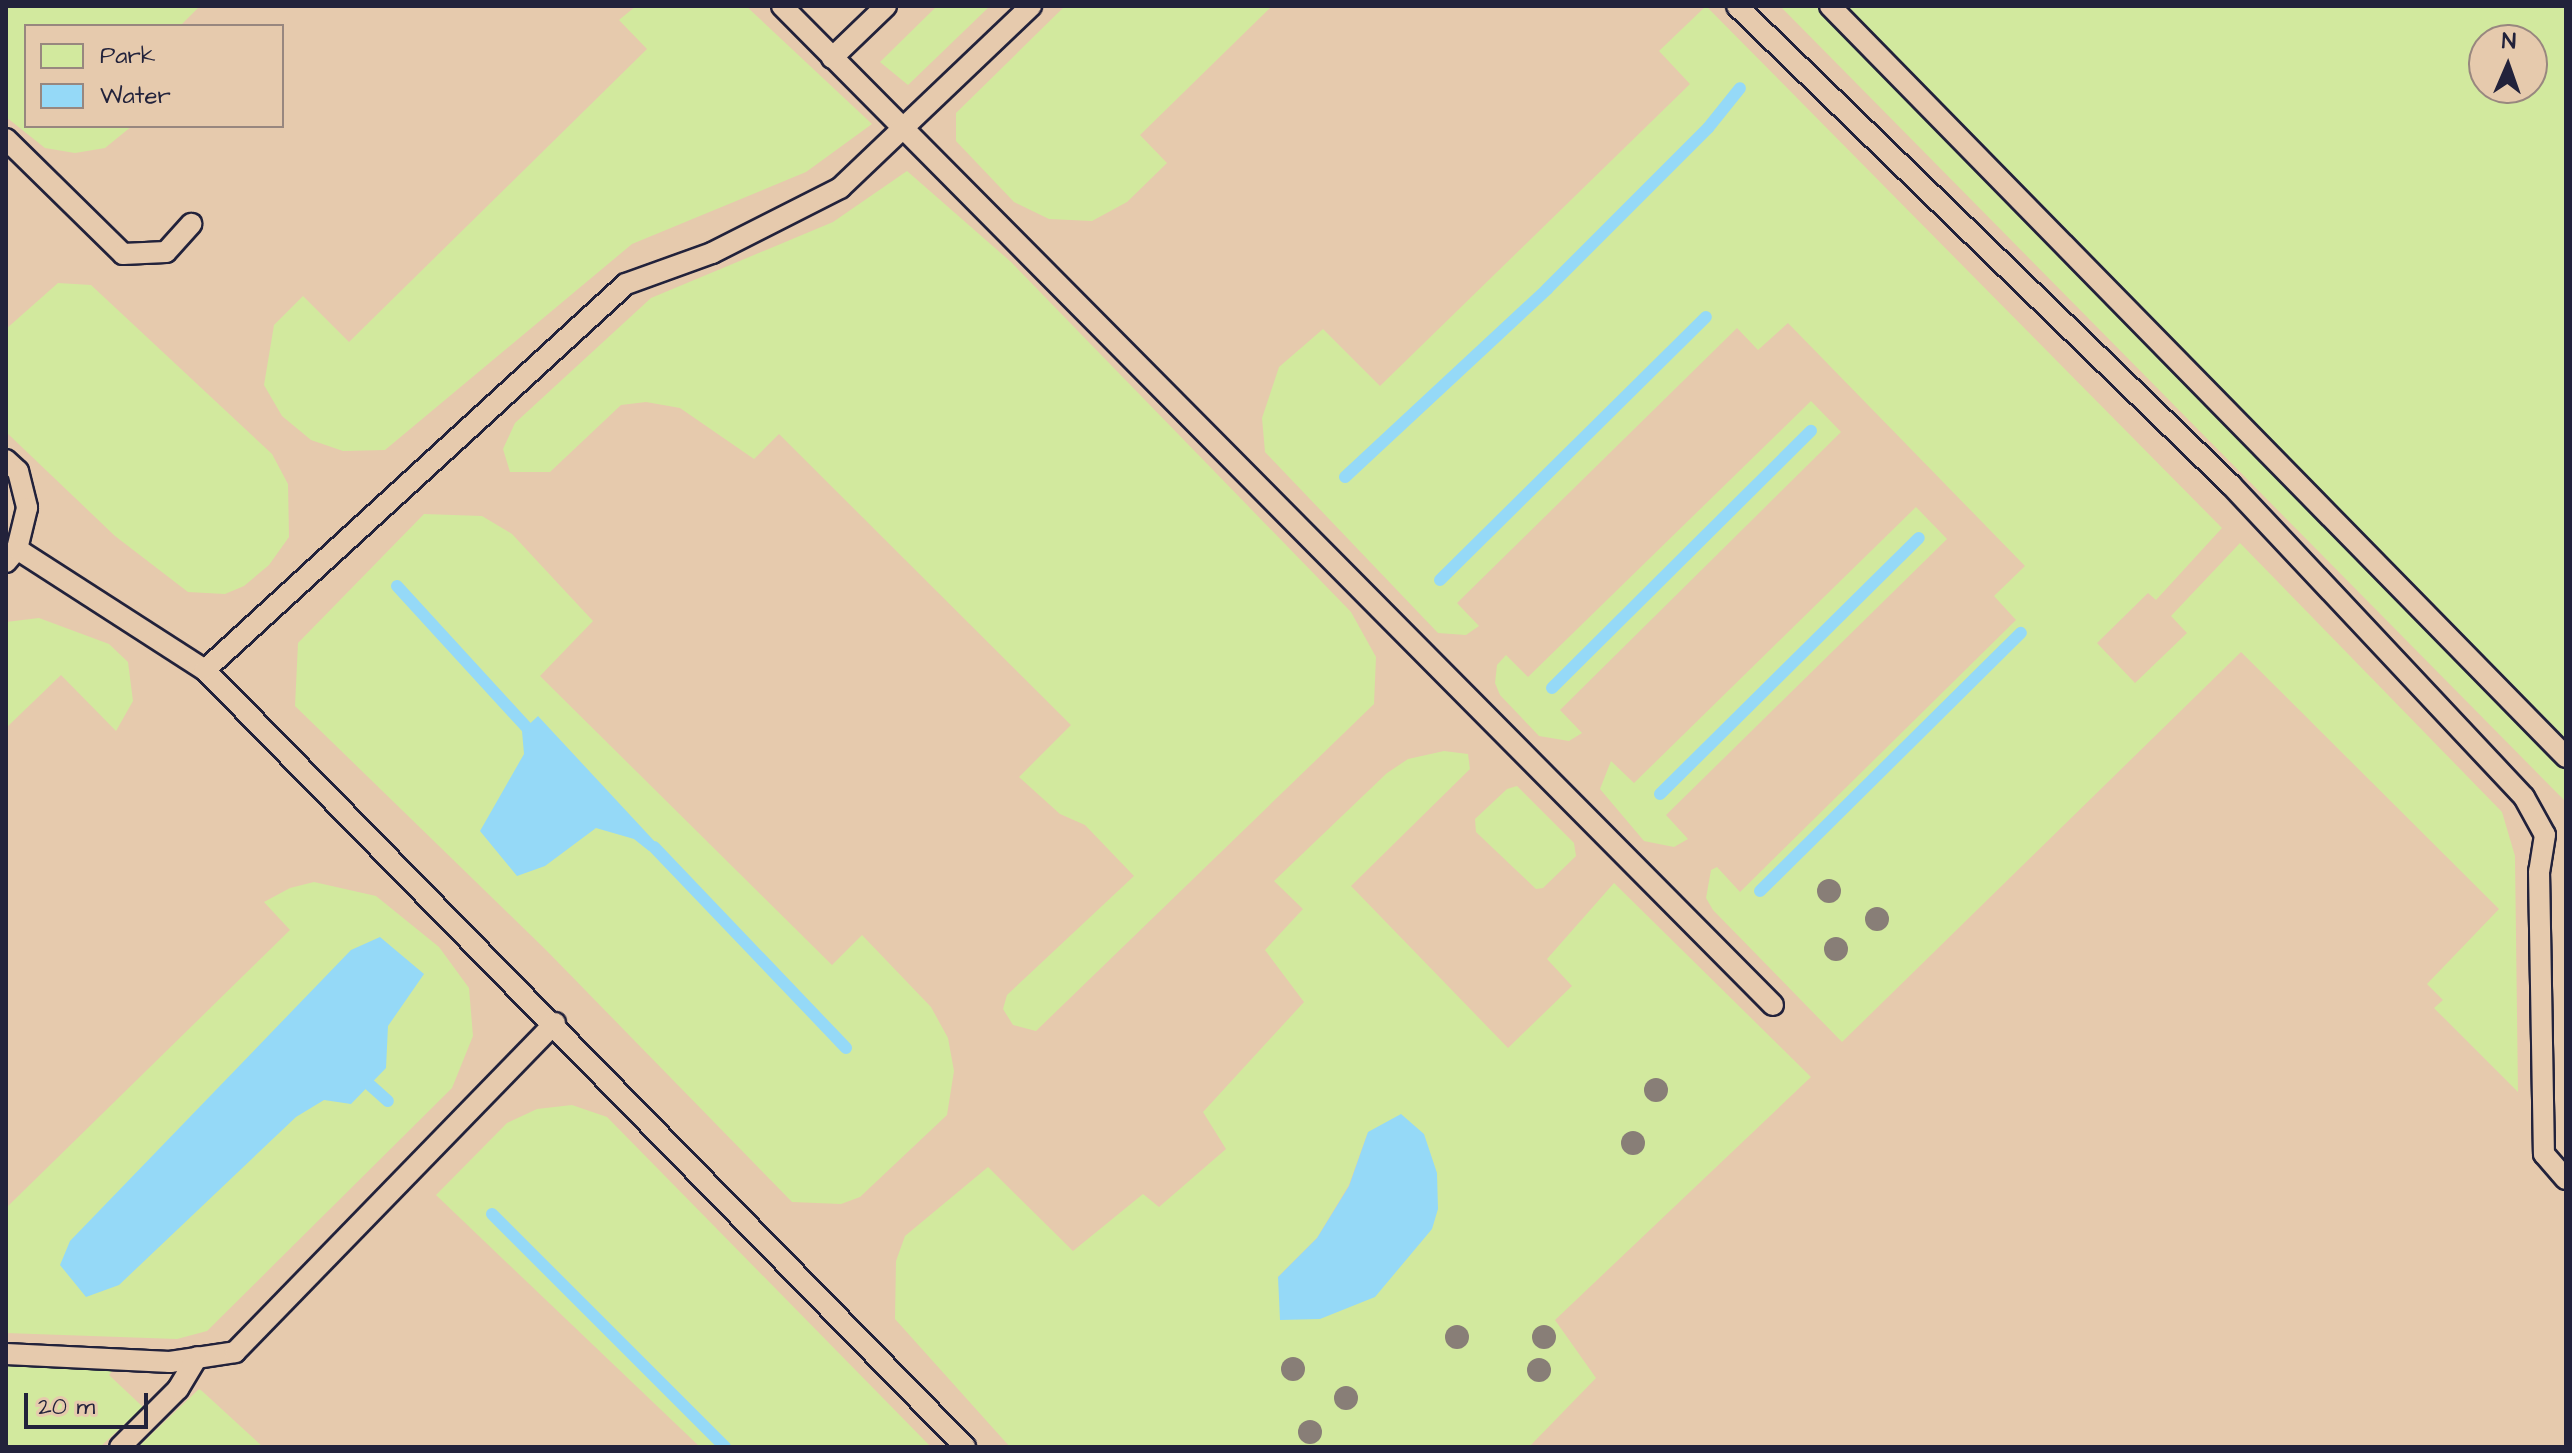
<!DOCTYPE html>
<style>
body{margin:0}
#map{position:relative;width:2572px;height:1453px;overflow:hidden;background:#e6caad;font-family:"Architects Daughter",sans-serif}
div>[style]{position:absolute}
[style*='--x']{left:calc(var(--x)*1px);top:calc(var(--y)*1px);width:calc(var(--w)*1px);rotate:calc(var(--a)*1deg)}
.green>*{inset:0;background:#d2e99e}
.water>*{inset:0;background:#95d9f7}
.stream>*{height:12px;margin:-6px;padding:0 6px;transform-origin:6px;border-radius:6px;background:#95d9f7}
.roads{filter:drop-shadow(2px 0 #22223b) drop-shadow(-2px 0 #22223b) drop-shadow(0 2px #22223b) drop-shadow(0 -2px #22223b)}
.lane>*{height:20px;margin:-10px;padding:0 10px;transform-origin:10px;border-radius:10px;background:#e6caad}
.trees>*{width:24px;height:24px;margin:-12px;border-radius:50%;background:#887e77}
span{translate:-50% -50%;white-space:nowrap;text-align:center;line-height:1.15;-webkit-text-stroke:6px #e6caad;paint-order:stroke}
.frame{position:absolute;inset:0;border:8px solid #22223b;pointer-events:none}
.legend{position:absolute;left:24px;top:24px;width:260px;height:104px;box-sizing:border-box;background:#e6caad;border:2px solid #98877f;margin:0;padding:10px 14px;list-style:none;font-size:24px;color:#22223b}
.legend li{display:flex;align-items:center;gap:16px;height:40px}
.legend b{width:40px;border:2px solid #98877f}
.north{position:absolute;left:2468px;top:24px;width:80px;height:80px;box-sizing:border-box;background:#e6caad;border:2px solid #98877f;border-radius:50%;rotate:2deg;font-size:22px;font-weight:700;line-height:32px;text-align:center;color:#22223b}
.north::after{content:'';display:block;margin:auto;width:28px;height:36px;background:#22223b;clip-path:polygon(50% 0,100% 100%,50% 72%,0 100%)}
.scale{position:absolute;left:24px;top:1393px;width:124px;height:36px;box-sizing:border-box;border:4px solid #22223b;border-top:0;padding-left:10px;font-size:24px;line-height:28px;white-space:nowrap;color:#22223b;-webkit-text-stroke:6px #e6caad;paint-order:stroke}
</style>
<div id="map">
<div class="green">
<i style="clip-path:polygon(6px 6px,200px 6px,180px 26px,26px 26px,26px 126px,132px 126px,105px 148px,75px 153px,45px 148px,6px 117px)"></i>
<i style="clip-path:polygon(636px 6px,746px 6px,872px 124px,806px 172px,632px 244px,385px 450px,343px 451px,311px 440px,282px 416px,264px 385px,274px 325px,303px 296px,349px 342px,647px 49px,619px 20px)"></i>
<i style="clip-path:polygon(937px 6px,990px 6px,908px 85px,880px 62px)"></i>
<i style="clip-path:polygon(1065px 6px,1272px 6px,1140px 135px,1167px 163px,1127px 202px,1092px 221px,1049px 219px,1014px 202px,956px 141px,956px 113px)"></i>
<i style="clip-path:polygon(1706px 6px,2222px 528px,2156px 600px,2148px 593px,2097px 643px,2135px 683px,2187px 633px,2171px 616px,2240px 543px,2502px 812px,2515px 856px,2518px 1092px,2434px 1008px,2443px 1000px,2427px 984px,2499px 909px,2241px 652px,1842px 1042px,1713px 910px,1706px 898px,1711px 870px,1717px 867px,1740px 892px,2016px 620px,1994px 596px,2025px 566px,1788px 323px,1758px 350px,1737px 328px,1457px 603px,1479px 626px,1466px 635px,1438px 633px,1265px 452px,1262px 418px,1279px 367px,1323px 329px,1380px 386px,1690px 84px,1659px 51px)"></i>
<i style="clip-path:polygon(1780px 6px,1818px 6px,2566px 762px,2566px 802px)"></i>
<i style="clip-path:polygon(evenodd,1842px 6px,2566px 6px,2566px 741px,2431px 601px,1842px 6px,2484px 40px,2532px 40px,2532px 88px,2484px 88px,2484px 40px)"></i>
<i style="clip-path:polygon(907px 171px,1011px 262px,1351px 612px,1376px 657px,1374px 704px,1036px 1031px,1013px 1025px,1003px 1009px,1007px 995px,1134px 876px,1085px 825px,1060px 814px,1019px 777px,1071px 725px,779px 434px,754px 459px,680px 408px,646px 402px,621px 405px,550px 472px,510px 472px,503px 449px,515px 423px,651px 298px,833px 222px)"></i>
<i style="clip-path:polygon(58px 283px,91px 285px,272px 454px,288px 484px,289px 537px,269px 565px,244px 586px,225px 594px,188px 592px,115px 536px,6px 432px,6px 329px)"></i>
<i style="clip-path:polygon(1811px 401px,1841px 432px,1560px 710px,1582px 733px,1569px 741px,1539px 736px,1500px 695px,1495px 683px,1497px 665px,1506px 655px,1528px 677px)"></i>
<i style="clip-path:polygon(1916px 507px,1947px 539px,1666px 815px,1688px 839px,1674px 847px,1644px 841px,1600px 789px,1611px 761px,1634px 783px)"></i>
<i style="clip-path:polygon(424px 514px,482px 516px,512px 534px,593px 621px,540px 676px,832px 965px,862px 935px,931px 1007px,948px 1038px,954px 1071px,947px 1115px,860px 1197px,841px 1204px,792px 1202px,547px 951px,295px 706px,298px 643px)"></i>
<i style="clip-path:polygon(39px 618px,109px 644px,128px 662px,133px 701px,116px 731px,61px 675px,6px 728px,6px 622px)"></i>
<i style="clip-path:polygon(evenodd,1444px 751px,1468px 754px,1470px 769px,1351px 886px,1508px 1048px,1572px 986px,1547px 959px,1614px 883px,1811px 1077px,1555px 1320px,1596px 1378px,1529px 1447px,1010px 1447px,895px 1319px,896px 1261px,905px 1236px,988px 1167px,1073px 1251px,1143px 1194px,1159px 1207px,1226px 1149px,1203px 1112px,1304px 1002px,1265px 950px,1303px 909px,1274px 881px,1387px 773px,1408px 759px,1444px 751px,1368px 1132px,1320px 1319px,1278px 1277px,1317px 1238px,1349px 1185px,1368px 1132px)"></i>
<i style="clip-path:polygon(1517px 786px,1574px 843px,1576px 856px,1543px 888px,1536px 889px,1476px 832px,1475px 819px,1507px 789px)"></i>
<i style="clip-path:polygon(314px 882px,376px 896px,439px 947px,469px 988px,473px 1036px,452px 1088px,207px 1331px,177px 1339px,6px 1333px,6px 1208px,290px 930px,264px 902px,290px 888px)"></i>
<i style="clip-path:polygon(572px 1105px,607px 1117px,931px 1447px,700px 1447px,436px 1195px,507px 1123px,537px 1109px)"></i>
<i style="clip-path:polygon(6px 1362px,117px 1365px,109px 1375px,143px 1407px,100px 1447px,6px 1447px)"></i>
<i style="clip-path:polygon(199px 1389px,202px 1391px,263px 1447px,138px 1447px)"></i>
</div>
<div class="water">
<i style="clip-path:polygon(538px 716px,657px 844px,649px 851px,634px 839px,596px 828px,545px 866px,517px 876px,480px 831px,524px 754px,522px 731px)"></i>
<i style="clip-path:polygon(380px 937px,424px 974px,388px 1026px,386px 1068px,351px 1104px,324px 1100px,296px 1117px,119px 1285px,86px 1297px,60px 1265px,70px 1241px,351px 950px)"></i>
<i style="clip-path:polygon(1401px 1114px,1424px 1134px,1437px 1173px,1438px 1209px,1432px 1229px,1375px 1297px,1320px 1319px,1280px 1320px,1278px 1277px,1317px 1238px,1349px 1186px,1368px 1132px)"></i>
</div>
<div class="stream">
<i style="--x:1345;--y:477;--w:276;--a:-42.9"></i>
<i style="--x:1547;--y:289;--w:228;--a:-45"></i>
<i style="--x:1708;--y:128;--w:51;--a:-51.3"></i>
<i style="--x:1440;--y:580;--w:374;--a:-44.7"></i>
<i style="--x:397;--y:586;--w:191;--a:47.5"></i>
<i style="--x:1552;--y:688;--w:365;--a:-44.8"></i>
<i style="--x:1660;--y:794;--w:364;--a:-44.7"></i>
<i style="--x:654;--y:847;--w:278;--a:46.3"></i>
<i style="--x:1760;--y:891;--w:367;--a:-44.7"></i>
<i style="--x:370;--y:1085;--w:24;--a:42"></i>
<i style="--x:492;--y:1214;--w:330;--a:45"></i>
</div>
<div class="roads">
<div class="lane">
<i style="--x:782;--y:6;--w:1407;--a:45.23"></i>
<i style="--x:1737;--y:6;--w:688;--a:44.12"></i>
<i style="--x:2231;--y:485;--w:428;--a:46.8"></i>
<i style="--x:2524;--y:797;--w:43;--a:61.1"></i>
<i style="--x:2545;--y:835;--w:36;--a:99"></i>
<i style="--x:2539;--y:871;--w:283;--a:89"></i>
<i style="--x:2544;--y:1154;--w:33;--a:49"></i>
<i style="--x:1830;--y:6;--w:1052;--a:45.58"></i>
<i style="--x:832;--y:58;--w:75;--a:-43.9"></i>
<i style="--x:6;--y:139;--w:164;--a:44.5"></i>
<i style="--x:123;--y:254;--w:43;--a:-2.7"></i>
<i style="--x:166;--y:252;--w:38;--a:-48"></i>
<i style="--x:6;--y:460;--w:16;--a:43"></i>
<i style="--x:18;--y:471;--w:38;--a:76"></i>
<i style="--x:27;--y:508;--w:42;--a:103.7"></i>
<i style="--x:17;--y:549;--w:17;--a:130"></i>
<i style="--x:17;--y:549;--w:224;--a:32.8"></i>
<i style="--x:205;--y:670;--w:1087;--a:45.63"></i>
<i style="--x:205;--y:670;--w:571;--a:-42.52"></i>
<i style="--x:626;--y:284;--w:91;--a:-19.8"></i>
<i style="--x:712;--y:253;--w:144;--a:-26.9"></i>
<i style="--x:840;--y:188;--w:264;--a:-43.6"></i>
<i style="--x:6;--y:1354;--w:164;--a:2.8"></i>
<i style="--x:170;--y:1362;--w:66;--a:-8.7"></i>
<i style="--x:235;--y:1352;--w:459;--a:-45.8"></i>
<i style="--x:120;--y:1447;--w:82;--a:-45"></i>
<i style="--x:178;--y:1389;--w:37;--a:-59"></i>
</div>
</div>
<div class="trees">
<i style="left:1829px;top:891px"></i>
<i style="left:1877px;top:919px"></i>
<i style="left:1836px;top:949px"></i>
<i style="left:1656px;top:1090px"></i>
<i style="left:1633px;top:1143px"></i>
<i style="left:1457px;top:1337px"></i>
<i style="left:1544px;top:1337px"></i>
<i style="left:1293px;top:1369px"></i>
<i style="left:1539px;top:1370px"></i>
<i style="left:1346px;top:1398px"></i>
<i style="left:1310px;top:1432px"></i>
</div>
<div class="frame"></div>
<ul class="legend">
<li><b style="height:22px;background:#d2e99e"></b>Park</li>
<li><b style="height:22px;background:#95d9f7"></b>Water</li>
</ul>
<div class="north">N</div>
<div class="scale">20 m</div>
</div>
